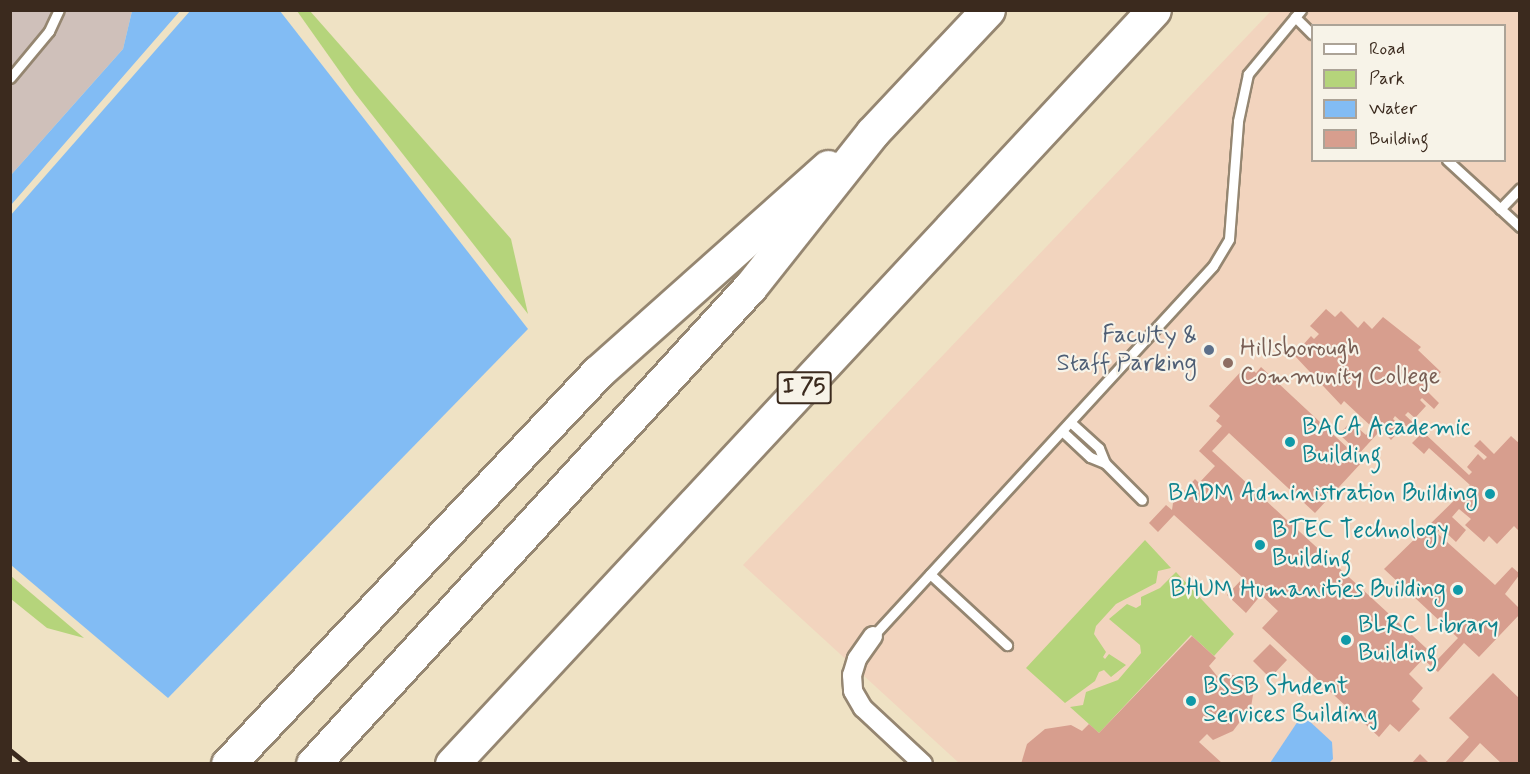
<!DOCTYPE html>
<style>
body{margin:0}
#map{position:relative;width:1530px;height:774px;overflow:hidden;background:#efe2c4;font-family:Mynerve,sans-serif}
div>[style]{position:absolute}
[style*='--x']{left:calc(var(--x)*1px);top:calc(var(--y)*1px);width:calc(var(--w)*1px);rotate:calc(var(--a)*1deg)}
.built>*{inset:0;background:#f2d4be}
.industrial>*{inset:0;background:#cfc0ba}
.green>*{inset:0;background:#b5d47b}
.water>*{inset:0;background:#82bcf4}
.building>*{inset:0;background:#d79e8e}
.roads{filter:drop-shadow(2px 0 #958671) drop-shadow(-2px 0 #958671) drop-shadow(0 2px #958671) drop-shadow(0 -2px #958671)}
.lane>*{height:9px;margin:-4.5px;padding:0 4.5px;transform-origin:4.5px;border-radius:4.5px;background:#fff}
.street>*{height:18px;margin:-9px;padding:0 9px;transform-origin:9px;border-radius:9px;background:#fff}
.highway>*{height:33px;margin:-16.5px;padding:0 16.5px;transform-origin:16.5px;border-radius:16.5px;background:#fff}
.rail>*{height:4.5px;margin:-2.25px;padding:0 2.25px;transform-origin:2.25px;border-radius:2.25px;background:#3b2a1e}
.dots>*{width:16px;height:16px;translate:-50% -50%;box-sizing:border-box;border:3px solid #f7f3e8;border-radius:50%}
span{translate:-50% -50%;white-space:nowrap;text-align:center;line-height:1.15;-webkit-text-stroke:4.5px #f7f3e8;paint-order:stroke}
.shield-label span{padding:2px 4px;background:#f7f3e8;border:2px solid;border-radius:4px;-webkit-text-stroke-width:0}
.shield-label{font-size:22px;color:#3b2a1e;font-weight:700}
.service-label{font-size:24px;color:#4e5e75}
.right{translate:-100% -50%;text-align:right}
.education-label{font-size:24px;color:#785e54}
.left{translate:0 -50%;text-align:left}
.culture-label{font-size:24px;color:#0d838f}
.frame{position:absolute;inset:0;border:12px solid #3b2a1e;pointer-events:none}
.legend{position:absolute;left:1311px;top:24px;width:195px;height:138px;box-sizing:border-box;background:#f7f3e8;border:2px solid #aca397;margin:0;padding:8px 10px;list-style:none;font-size:18px;color:#3b2a1e}
.legend li{display:flex;align-items:center;gap:12px;height:30px}
.legend b{width:30px;border:2px solid #aca397}
</style>
<div id="map">
<div class="built">
<i style="clip-path:polygon(evenodd,1271px 11px,1519px 11px,1519px 763px,959px 763px,743px 565px,1271px 11px,1312px 26px,1504px 26px,1504px 160px,1312px 160px,1312px 26px)"></i>
</div>
<div class="industrial">
<i style="clip-path:polygon(11px 11px,132px 11px,123px 49px,11px 175px)"></i>
</div>
<div class="green">
<i style="clip-path:polygon(297px 11px,310px 11px,511px 239px,528px 314px,355px 93px)"></i>
<i style="clip-path:polygon(1145px 540px,1171px 568px,1158px 571px,1156px 583px,1116px 604px,1096px 626px,1094px 634px,1106px 652px,1103px 657px,1105px 659px,1109px 654px,1126px 665px,1111px 677px,1104px 670px,1099px 672px,1095px 681px,1065px 703px,1026px 668px)"></i>
<i style="clip-path:polygon(1176px 572px,1234px 634px,1214px 656px,1191px 635px,1099px 733px,1070px 707px,1083px 705px,1086px 692px,1118px 680px,1141px 653px,1140px 645px,1109px 619px,1127px 604px,1136px 608px,1141px 605px,1141px 597px,1160px 588px)"></i>
<i style="clip-path:polygon(11px 576px,84px 638px,47px 628px,11px 599px)"></i>
</div>
<div class="water">
<i style="clip-path:polygon(132px 11px,180px 11px,11px 205px,11px 175px,123px 49px)"></i>
<i style="clip-path:polygon(190px 11px,280px 11px,528px 329px,168px 698px,11px 565px,10px 216px)"></i>
<i style="clip-path:polygon(1300px 718px,1306px 718px,1332px 742px,1333px 759px,1329px 763px,1270px 763px)"></i>
</div>
<div class="building">
<i style="clip-path:polygon(evenodd,1326px 309px,1335px 317px,1341px 311px,1358px 328px,1364px 321px,1372px 329px,1383px 317px,1421px 347px,1418px 350px,1441px 372px,1425px 389px,1439px 403px,1434px 409px,1422px 398px,1420px 400px,1426px 406px,1415px 418px,1408px 412px,1405px 415px,1469px 475px,1472px 472px,1467px 467px,1478px 454px,1484px 460px,1487px 457px,1474px 446px,1480px 440px,1494px 454px,1511px 436px,1520px 444px,1520px 532px,1514px 526px,1497px 544px,1489px 536px,1484px 542px,1465px 525px,1471px 519px,1459px 509px,1452px 517px,1466px 530px,1456px 542px,1441px 528px,1437px 533px,1495px 585px,1512px 567px,1520px 574px,1505px 594px,1520px 609px,1520px 614px,1479px 657px,1464px 643px,1438px 672px,1423px 659px,1409px 674px,1423px 688px,1412px 701px,1420px 709px,1399px 732px,1390px 724px,1379px 737px,1262px 628px,1278px 611px,1261px 595px,1246px 613px,1227px 595px,1243px 578px,1174px 515px,1158px 532px,1149px 523px,1166px 505px,1172px 510px,1173px 503px,1195px 479px,1199px 483px,1215px 466px,1199px 451px,1222px 426px,1216px 421px,1220px 416px,1209px 406px,1247px 365px,1256px 373px,1261px 367px,1351px 451px,1354px 448px,1339px 434px,1351px 422px,1366px 435px,1373px 428px,1344px 401px,1341px 405px,1294px 355px,1311px 336px,1314px 339px,1319px 334px,1310px 326px,1326px 309px,1395px 416px,1418px 437px,1412px 443px,1424px 454px,1429px 448px,1470px 485px,1384px 569px,1458px 638px,1438px 659px,1212px 451px,1229px 433px,1315px 513px,1363px 461px,1357px 456px,1378px 433px,1382px 430px,1391px 440px,1402px 428px,1393px 419px,1395px 416px)"></i>
<i style="clip-path:polygon(1192px 636px,1216px 658px,1209px 666px,1217px 676px,1235px 675px,1255px 683px,1251px 707px,1233px 731px,1213px 740px,1207px 734px,1199px 742px,1223px 764px,1021px 764px,1027px 744px,1045px 729px,1071px 725px,1082px 731px,1089px 724px,1099px 733px)"></i>
<i style="clip-path:polygon(1270px 644px,1287px 660px,1270px 678px,1253px 661px)"></i>
<i style="clip-path:polygon(1493px 673px,1520px 699px,1520px 759px,1516px 764px,1502px 764px,1480px 743px,1461px 764px,1444px 764px,1469px 737px,1449px 718px)"></i>
<i style="clip-path:polygon(1420px 754px,1430px 764px,1411px 764px)"></i>
</div>
<div class="roads">
<div class="lane">
<i style="--x:1295;--y:17;--w:24;--a:45"></i>
<i style="--x:10;--y:78;--w:61;--a:-50.3"></i>
<i style="--x:49;--y:31;--w:23;--a:-65"></i>
<i style="--x:1447;--y:160;--w:99;--a:42.5"></i>
<i style="--x:1500;--y:209;--w:29;--a:-46"></i>
<i style="--x:1062;--y:431;--w:38;--a:43"></i>
<i style="--x:1090;--y:457;--w:16;--a:22"></i>
<i style="--x:1105;--y:463;--w:16;--a:-112"></i>
<i style="--x:1099;--y:448;--w:39;--a:-138"></i>
<i style="--x:1105;--y:463;--w:52;--a:45"></i>
<i style="--x:930;--y:574;--w:105;--a:42.7"></i>
<i style="--x:873;--y:636;--w:502;--a:-47.42"></i>
<i style="--x:1213;--y:266;--w:31;--a:-59"></i>
<i style="--x:1229;--y:239;--w:118;--a:-85.6"></i>
<i style="--x:1238;--y:121;--w:48;--a:-78"></i>
<i style="--x:1248;--y:74;--w:83;--a:-50.4"></i>
</div>
<div class="street">
<i style="--x:873;--y:636;--w:28;--a:125"></i>
<i style="--x:857;--y:659;--w:17;--a:107"></i>
<i style="--x:852;--y:675;--w:16;--a:86"></i>
<i style="--x:853;--y:691;--w:20;--a:60"></i>
<i style="--x:863;--y:708;--w:82;--a:43"></i>
</div>
<div class="highway">
<i style="--x:228;--y:764;--w:539;--a:-46.65"></i>
<i style="--x:598;--y:372;--w:308;--a:-41.7"></i>
<i style="--x:313;--y:764;--w:647;--a:-47.51"></i>
<i style="--x:750;--y:287;--w:196;--a:-51.6"></i>
<i style="--x:872;--y:133;--w:169;--a:-46.7"></i>
<i style="--x:452;--y:764;--w:1030;--a:-47.05"></i>
</div>
</div>
<div class="rail">
<i style="--x:10;--y:750;--w:22;--a:39"></i>
</div>
<div class="dots">
<i style="left:1209px;top:350px;background:#5c6f8a"></i>
<i style="left:1228px;top:363px;background:#8d6e63"></i>
<i style="left:1290px;top:442px;background:#0f9aa8"></i>
<i style="left:1490px;top:494px;background:#0f9aa8"></i>
<i style="left:1260px;top:545px;background:#0f9aa8"></i>
<i style="left:1458px;top:590px;background:#0f9aa8"></i>
<i style="left:1346px;top:640px;background:#0f9aa8"></i>
<i style="left:1191px;top:701px;background:#0f9aa8"></i>
</div>
<div class="shield-label">
<span style="left:804px;top:388px">I 75</span>
</div>
<div class="service-label">
<span class="right" style="left:1197px;top:350px">Faculty &amp;<br>Staff Parking</span>
</div>
<div class="education-label">
<span class="left" style="left:1240px;top:363px">Hillsborough<br>Community College</span>
</div>
<div class="culture-label">
<span class="left" style="left:1302px;top:442px">BACA Academic<br>Building</span>
<span class="right" style="left:1478px;top:494px">BADM Administration Building</span>
<span class="left" style="left:1272px;top:545px">BTEC Technology<br>Building</span>
<span class="right" style="left:1446px;top:590px">BHUM Humanities Building</span>
<span class="left" style="left:1358px;top:640px">BLRC Library<br>Building</span>
<span class="left" style="left:1203px;top:701px">BSSB Student<br>Services Building</span>
</div>
<div class="frame"></div>
<ul class="legend">
<li><b style="height:8px;background:#fff"></b>Road</li>
<li><b style="height:16px;background:#b5d47b"></b>Park</li>
<li><b style="height:16px;background:#82bcf4"></b>Water</li>
<li><b style="height:16px;background:#d79e8e"></b>Building</li>
</ul>
</div>
